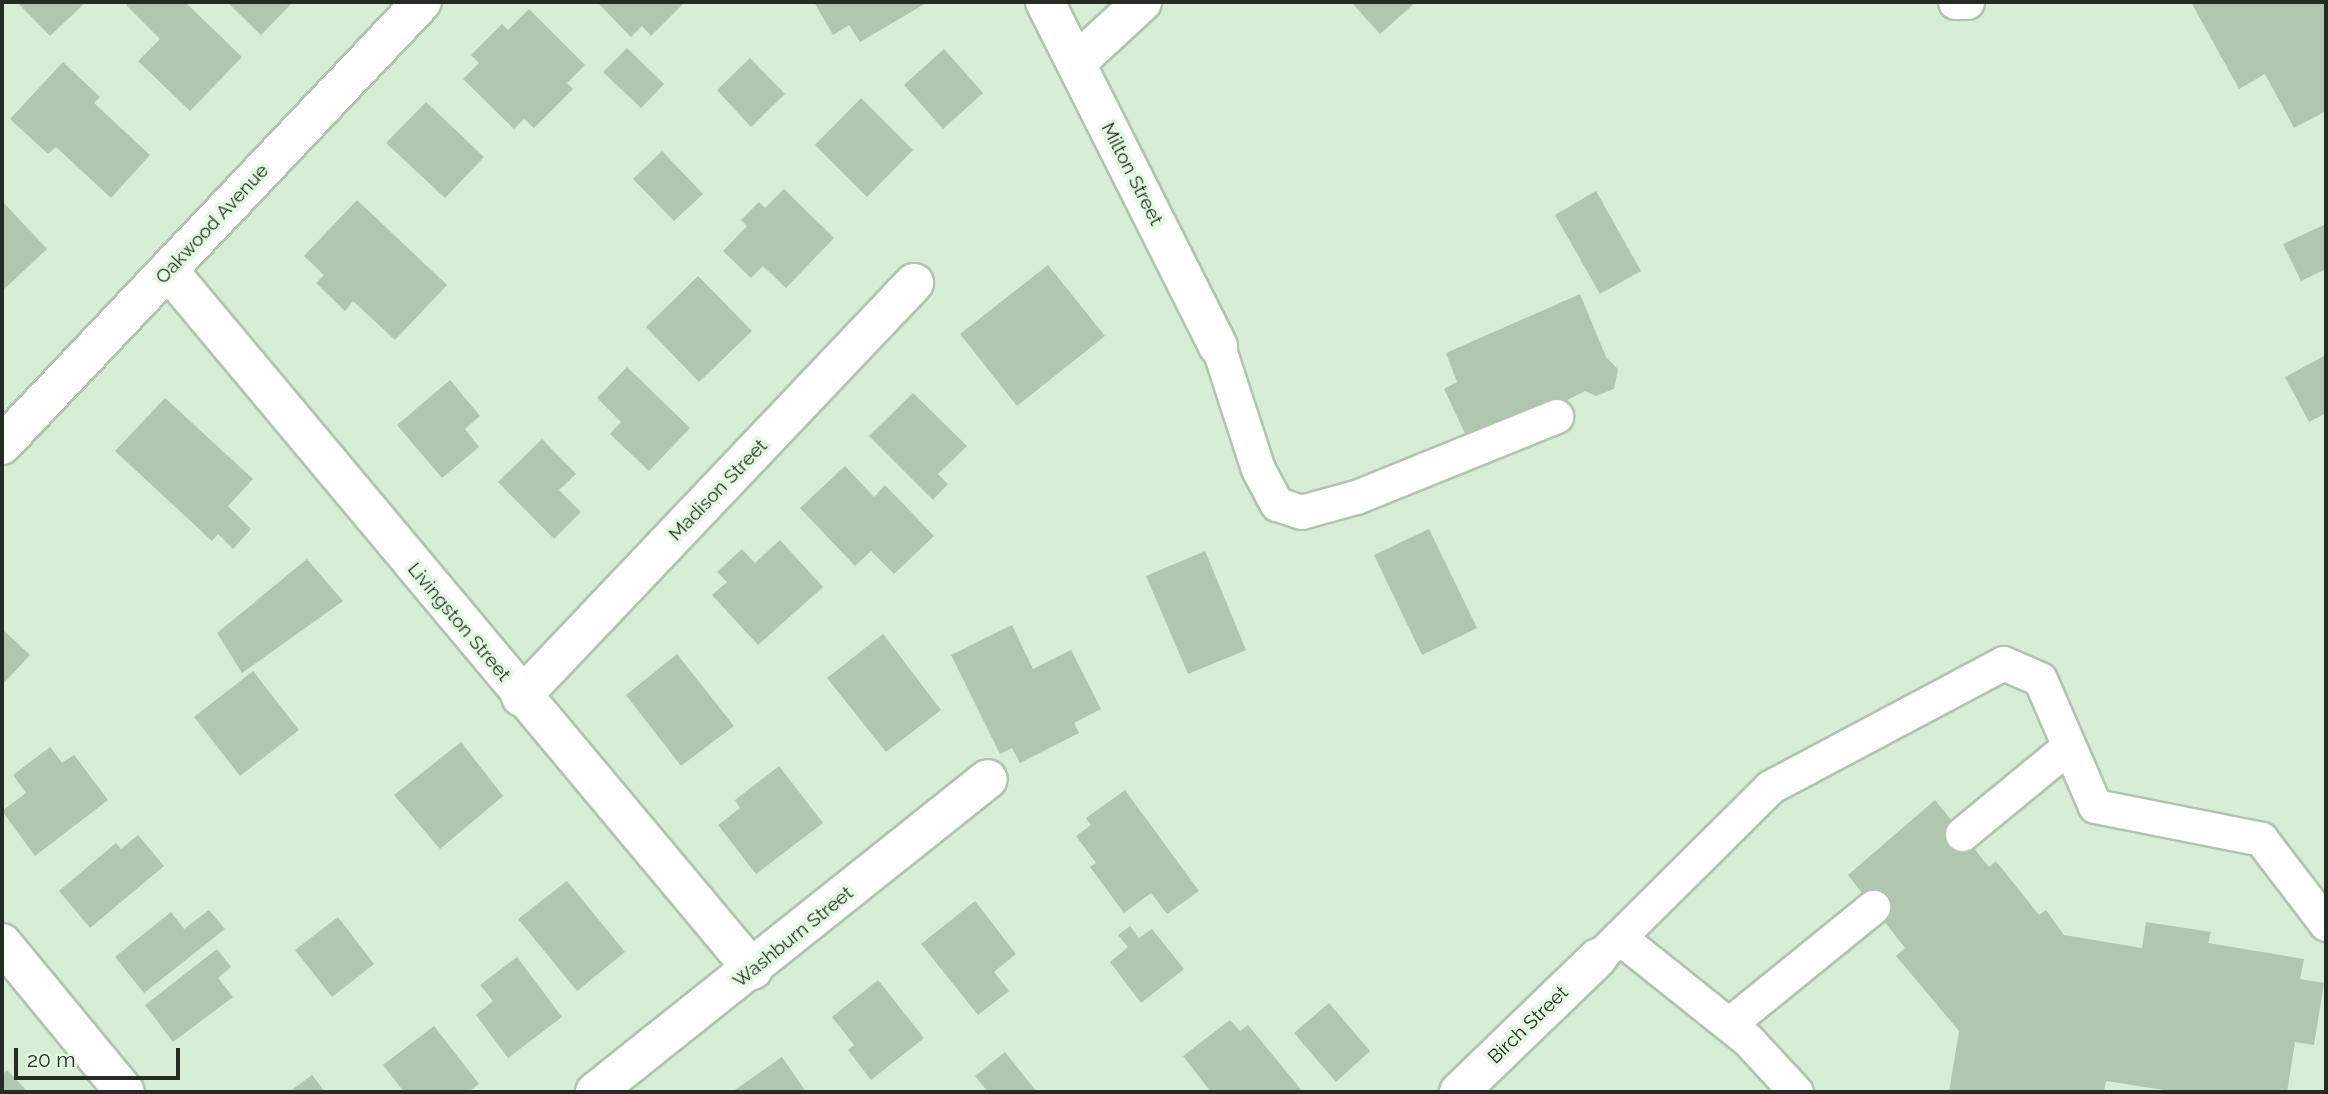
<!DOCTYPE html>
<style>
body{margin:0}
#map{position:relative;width:2328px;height:1094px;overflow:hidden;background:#d7edd5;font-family:Raleway,sans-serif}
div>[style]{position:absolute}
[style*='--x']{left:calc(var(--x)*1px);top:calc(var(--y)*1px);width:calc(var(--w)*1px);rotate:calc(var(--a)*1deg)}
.building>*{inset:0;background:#b1c6af}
.roads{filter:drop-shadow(2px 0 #b0c4ae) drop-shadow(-2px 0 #b0c4ae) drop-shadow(0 2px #b0c4ae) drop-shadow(0 -2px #b0c4ae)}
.lane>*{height:33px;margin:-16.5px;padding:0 16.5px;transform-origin:16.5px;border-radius:16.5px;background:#fff}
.street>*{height:38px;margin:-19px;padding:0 19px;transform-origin:19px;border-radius:19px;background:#fff}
span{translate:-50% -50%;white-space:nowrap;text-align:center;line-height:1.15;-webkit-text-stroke:7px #e4fae2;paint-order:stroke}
.street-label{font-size:19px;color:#232b23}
.frame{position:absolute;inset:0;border:4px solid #232b23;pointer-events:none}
.scale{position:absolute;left:14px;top:1048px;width:166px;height:32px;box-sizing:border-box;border:4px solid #232b23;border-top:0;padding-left:9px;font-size:21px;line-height:24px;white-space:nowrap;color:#232b23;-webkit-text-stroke:5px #e4fae2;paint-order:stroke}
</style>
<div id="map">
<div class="building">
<i style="clip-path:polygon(17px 2px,86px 2px,50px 36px)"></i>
<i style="clip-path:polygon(130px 2px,185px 2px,242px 57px,190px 111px,138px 61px,160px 39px,126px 5px)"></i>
<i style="clip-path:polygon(227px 2px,293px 2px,261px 35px)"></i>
<i style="clip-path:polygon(597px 2px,683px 2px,684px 3px,651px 36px,642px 26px,631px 37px)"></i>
<i style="clip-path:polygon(814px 2px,928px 2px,860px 42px,849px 25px,833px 35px)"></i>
<i style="clip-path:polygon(1351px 2px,1416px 2px,1380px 34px)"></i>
<i style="clip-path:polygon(2197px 2px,2326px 2px,2326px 111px,2294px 128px,2265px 74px,2239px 89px,2192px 4px)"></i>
<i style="clip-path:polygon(529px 9px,585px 65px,567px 83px,573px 89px,534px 128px,524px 119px,514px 129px,463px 79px,479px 63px,471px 55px,502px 24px,508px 30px)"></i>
<i style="clip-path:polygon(627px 48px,664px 84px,641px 108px,603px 72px)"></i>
<i style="clip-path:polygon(944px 49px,983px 93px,943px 129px,904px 85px)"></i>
<i style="clip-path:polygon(750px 58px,785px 94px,751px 127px,717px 90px)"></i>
<i style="clip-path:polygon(63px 62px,100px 97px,94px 103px,150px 155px,111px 198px,56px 147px,48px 154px,10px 119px)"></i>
<i style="clip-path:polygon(861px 98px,913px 150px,867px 197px,815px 145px)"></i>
<i style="clip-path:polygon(426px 102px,484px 157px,445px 198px,386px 143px)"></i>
<i style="clip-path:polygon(662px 151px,703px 194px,674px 221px,633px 179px)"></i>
<i style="clip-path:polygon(784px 189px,834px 238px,786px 288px,763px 266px,751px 278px,723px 251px,747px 226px,741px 220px,759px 202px,765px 208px)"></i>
<i style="clip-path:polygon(1596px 191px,1641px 271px,1600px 294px,1555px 215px)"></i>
<i style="clip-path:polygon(357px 200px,447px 285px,395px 340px,353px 301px,345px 311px,316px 283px,324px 275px,304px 256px)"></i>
<i style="clip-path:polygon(2px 201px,47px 249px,2px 291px)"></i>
<i style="clip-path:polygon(2326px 224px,2326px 269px,2301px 281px,2283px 244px)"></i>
<i style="clip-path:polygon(1048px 265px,1105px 336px,1017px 406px,960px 334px)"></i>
<i style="clip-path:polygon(698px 276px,752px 331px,699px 382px,646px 327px)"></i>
<i style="clip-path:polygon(1580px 294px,1606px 357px,1618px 369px,1614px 389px,1596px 396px,1585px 391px,1472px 448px,1444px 389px,1457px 382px,1446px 353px)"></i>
<i style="clip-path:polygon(2326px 355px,2326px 413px,2309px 422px,2285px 377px)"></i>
<i style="clip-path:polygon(627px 367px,690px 428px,649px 471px,610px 434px,621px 422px,597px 398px)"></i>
<i style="clip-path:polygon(450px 380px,480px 416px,465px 429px,479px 447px,442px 478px,397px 425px)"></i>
<i style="clip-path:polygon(913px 393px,967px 446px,938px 474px,948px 484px,933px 500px,869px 436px)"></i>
<i style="clip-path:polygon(165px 398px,253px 479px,228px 506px,251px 529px,233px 549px,218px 534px,212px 541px,115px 451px)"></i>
<i style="clip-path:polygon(542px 439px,576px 474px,559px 490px,581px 512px,554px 539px,498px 482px)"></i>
<i style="clip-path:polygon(845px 466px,874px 497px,885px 485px,934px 536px,894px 574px,871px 551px,855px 566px,800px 508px)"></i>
<i style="clip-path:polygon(1429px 529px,1477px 628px,1422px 655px,1374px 555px)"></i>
<i style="clip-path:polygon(780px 540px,823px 587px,758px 645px,712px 595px,727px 582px,717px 572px,742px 549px,755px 563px)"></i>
<i style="clip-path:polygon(1205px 551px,1246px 650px,1188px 674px,1146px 576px)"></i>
<i style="clip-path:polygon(307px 559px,343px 601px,242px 673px,217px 633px)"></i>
<i style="clip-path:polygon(1012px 625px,1033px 669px,1071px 650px,1101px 709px,1074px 723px,1079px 733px,1020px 763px,1012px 748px,1000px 754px,951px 655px)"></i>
<i style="clip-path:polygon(2px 629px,30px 655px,2px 685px)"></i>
<i style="clip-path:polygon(883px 634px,941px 710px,886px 752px,827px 678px)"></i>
<i style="clip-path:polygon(677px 654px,734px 726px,681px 766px,626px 695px)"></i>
<i style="clip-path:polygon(253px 671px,299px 730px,240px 776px,194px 717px)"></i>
<i style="clip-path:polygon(461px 742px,503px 796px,440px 849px,394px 795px)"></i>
<i style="clip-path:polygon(50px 747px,62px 763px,74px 755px,108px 800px,35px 856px,2px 811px,26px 793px,13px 775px)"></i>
<i style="clip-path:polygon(779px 766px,823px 823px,756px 874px,718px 825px,740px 808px,735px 800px)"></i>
<i style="clip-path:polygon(1125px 790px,1199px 891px,1167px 914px,1151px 893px,1124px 913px,1090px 867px,1096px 863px,1076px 836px,1091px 825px,1086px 818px)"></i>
<i style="clip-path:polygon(1935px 800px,1989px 867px,1996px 861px,2039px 915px,2046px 910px,2064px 935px,2142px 948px,2146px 922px,2211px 932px,2208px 943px,2304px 959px,2300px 979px,2324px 983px,2314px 1045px,2295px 1042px,2287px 1092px,2177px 1092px,2106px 1081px,2104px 1092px,1949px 1092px,1959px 1031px,1896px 956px,1905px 948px,1848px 875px)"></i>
<i style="clip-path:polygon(138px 835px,164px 866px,90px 928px,59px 891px,116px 843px,121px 849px)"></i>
<i style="clip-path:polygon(567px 881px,625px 952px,577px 991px,518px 919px)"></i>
<i style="clip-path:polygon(975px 901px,1016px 954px,994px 972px,1009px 991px,978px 1015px,921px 944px)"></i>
<i style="clip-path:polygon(209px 910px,225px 929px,144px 993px,115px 957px,171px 912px,184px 929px)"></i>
<i style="clip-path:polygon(338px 917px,374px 964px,332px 997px,295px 950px)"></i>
<i style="clip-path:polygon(1130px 926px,1139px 938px,1152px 929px,1184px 969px,1141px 1003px,1110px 962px,1128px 947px,1118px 935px)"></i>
<i style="clip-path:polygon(217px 949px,231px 967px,218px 978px,233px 997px,173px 1042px,145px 1005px)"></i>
<i style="clip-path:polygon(517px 957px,562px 1017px,508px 1058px,476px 1015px,493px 1001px,480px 985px)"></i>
<i style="clip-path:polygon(878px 980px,924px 1038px,871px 1080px,848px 1050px,854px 1045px,832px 1017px)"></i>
<i style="clip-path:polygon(1329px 1003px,1370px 1051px,1336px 1082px,1294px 1033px)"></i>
<i style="clip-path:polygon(1230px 1020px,1240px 1031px,1248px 1025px,1303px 1092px,1211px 1092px,1183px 1056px)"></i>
<i style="clip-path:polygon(434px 1026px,479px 1084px,468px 1092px,404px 1092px,383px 1065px)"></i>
<i style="clip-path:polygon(1005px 1052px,1036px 1091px,1034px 1092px,988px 1092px,975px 1076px)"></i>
<i style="clip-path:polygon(782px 1057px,806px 1092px,732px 1092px)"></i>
<i style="clip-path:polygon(7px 1070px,28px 1092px,2px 1092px,2px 1075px)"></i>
<i style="clip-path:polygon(312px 1075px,325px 1092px,289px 1092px)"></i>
</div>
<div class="roads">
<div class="lane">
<i style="--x:1955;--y:2;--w:12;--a:0"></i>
<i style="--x:1218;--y:346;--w:129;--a:72"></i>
<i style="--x:1258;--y:469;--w:40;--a:62"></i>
<i style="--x:1277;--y:504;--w:25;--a:18"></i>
<i style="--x:1301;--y:512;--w:57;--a:-15.3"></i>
<i style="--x:1356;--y:497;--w:216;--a:-22"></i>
<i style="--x:1962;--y:834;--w:137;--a:-39.4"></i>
<i style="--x:1619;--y:937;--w:164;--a:38.6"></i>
<i style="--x:1747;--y:1039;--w:72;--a:47.2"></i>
<i style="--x:1598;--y:958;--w:243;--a:-44.8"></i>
<i style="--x:1770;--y:787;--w:264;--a:-28"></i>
<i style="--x:2003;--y:663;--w:40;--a:23.4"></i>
<i style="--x:2040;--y:679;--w:138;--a:66.6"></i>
<i style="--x:2095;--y:806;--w:169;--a:11.2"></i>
<i style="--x:2261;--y:839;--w:107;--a:52.6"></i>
<i style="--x:1729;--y:1024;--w:186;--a:-39.1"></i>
</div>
<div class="street">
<i style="--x:1045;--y:2;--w:385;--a:63.3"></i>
<i style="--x:1076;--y:63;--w:90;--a:-42.7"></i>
<i style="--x:168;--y:270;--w:912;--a:50.11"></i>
<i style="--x:2;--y:445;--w:610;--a:-46.53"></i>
<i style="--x:521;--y:697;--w:571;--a:-46.49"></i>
<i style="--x:2;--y:943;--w:193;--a:50.5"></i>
<i style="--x:595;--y:1092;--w:502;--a:-38.54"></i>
<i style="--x:1459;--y:1092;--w:193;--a:-44"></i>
</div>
</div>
<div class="street-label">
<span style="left:1132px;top:174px;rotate:63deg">Milton Street</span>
<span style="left:212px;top:224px;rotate:-47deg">Oakwood Avenue</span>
<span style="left:718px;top:490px;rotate:-46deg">Madison Street</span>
<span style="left:459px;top:622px;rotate:50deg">Livingston Street</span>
<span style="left:793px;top:937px;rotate:-39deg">Washburn Street</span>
<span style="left:1528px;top:1025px;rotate:-44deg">Birch Street</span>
</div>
<div class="frame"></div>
<div class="scale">20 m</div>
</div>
